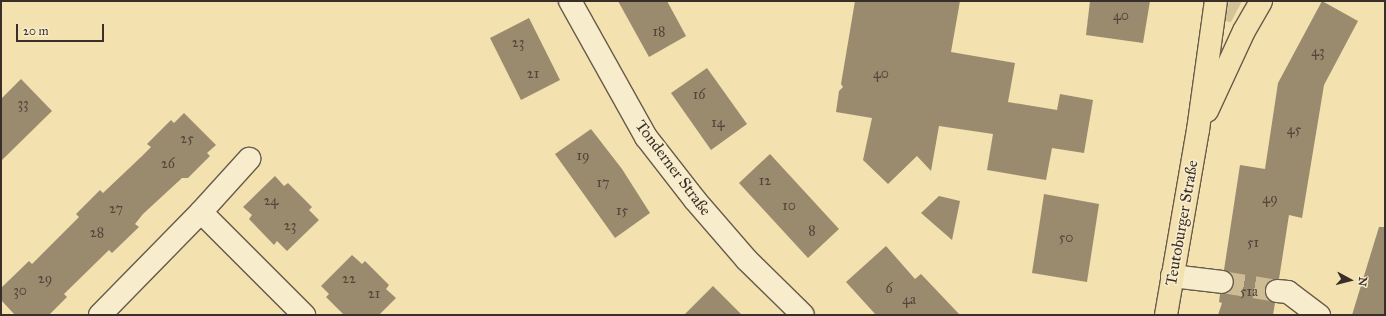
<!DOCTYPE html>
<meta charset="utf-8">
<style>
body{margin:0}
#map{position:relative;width:1386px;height:316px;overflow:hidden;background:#f3e1af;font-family:"IM FELL Great Primer",serif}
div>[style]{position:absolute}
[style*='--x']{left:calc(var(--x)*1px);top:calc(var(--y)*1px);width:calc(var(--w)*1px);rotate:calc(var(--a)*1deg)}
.green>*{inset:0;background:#d4c398}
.building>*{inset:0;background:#9a8b6e}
.minor-tunnel>*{height:22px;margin-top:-11px;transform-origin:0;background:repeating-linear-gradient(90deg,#cebd94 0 22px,transparent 0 33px)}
.roads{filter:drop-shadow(1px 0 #685b4a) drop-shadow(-1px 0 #685b4a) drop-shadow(0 1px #685b4a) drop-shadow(0 -1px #685b4a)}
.minor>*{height:22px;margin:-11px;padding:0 11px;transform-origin:11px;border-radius:11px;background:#f7eccb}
.major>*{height:22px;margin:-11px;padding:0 11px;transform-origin:11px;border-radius:11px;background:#f3e1af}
span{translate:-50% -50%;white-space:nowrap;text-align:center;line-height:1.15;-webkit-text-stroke:3.5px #f7eccb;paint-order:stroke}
.number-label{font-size:14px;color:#52453a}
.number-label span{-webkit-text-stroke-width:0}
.street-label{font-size:16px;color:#3a2e28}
.frame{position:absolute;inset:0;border:2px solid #3a2e28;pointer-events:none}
.north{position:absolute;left:1330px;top:260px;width:40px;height:40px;-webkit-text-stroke:3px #f7eccb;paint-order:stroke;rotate:97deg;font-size:11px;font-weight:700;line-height:16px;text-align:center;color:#3a2e28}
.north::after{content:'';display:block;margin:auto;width:14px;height:18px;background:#3a2e28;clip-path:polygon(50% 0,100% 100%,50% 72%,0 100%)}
.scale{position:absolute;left:16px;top:24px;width:88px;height:18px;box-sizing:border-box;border:2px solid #3a2e28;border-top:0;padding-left:5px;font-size:12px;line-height:14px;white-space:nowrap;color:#3a2e28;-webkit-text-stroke:3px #f7eccb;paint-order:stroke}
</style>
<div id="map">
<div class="green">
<i style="clip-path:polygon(1229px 1px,1242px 1px,1231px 22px,1228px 22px,1225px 19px)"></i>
</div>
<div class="building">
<i style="clip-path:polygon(618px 1px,667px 1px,686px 36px,649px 57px)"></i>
<i style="clip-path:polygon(855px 1px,960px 1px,951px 52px,1015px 63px,1008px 102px,1057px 110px,1060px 94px,1093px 100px,1084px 153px,1052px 148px,1046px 180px,987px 170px,993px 134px,939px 126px,931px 171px,917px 156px,888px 184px,863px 160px,872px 118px,836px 112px,839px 91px,843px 87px,841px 84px)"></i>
<i style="clip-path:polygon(1090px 1px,1150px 1px,1143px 43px,1086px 35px)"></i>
<i style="clip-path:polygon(1322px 1px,1358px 21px,1324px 85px,1302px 218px,1289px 215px,1279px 279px,1271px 280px,1265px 289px,1266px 297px,1275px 303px,1273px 315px,1218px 315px,1222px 303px,1219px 302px,1220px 294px,1227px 293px,1234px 284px,1233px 277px,1224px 270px,1240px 165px,1265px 169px,1278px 83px)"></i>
<i style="clip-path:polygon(529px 18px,560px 80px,521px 100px,490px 38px)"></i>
<i style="clip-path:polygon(707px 68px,747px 124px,711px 150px,671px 93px)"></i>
<i style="clip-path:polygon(21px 79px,52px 111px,1px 161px,1px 99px)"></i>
<i style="clip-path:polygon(184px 113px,216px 145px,207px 153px,210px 156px,188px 178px,182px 178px,143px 214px,135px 224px,139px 227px,112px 253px,109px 250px,64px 294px,67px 297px,49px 315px,15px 315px,1px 300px,1px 288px,29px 261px,32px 264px,79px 217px,76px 214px,100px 190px,103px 193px,141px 157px,151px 147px,147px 144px,171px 120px,174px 123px)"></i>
<i style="clip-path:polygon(591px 129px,622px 169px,650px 213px,615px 238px,555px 154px)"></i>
<i style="clip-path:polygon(770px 154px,839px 229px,808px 258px,739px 183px)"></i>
<i style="clip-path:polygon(275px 176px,284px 186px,288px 183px,312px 207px,309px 210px,319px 220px,287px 251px,277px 241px,274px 245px,249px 219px,252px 215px,243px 207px)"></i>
<i style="clip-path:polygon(1044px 194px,1099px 204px,1087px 282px,1032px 273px)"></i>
<i style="clip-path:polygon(939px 196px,960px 201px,952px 240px,921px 213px)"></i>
<i style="clip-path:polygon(1379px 227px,1385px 227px,1385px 315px,1352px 315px)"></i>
<i style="clip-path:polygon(886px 246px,915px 279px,921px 274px,960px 315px,876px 315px,846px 282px)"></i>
<i style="clip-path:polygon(352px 255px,362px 264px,365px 261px,389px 285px,386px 289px,396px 298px,379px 315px,344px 315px,326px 297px,329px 294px,321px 286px)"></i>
<i style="clip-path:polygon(713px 286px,742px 315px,684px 315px)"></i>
</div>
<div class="minor-tunnel">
<i style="--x:1222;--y:282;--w:56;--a:9.3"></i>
</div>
<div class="roads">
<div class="minor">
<i style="--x:570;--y:1;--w:156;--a:60.8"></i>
<i style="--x:646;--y:137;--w:80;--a:52.1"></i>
<i style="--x:695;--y:200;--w:79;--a:49.1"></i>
<i style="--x:747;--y:260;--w:78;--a:44.5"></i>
<i style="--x:201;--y:212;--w:72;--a:-47.8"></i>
<i style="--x:1172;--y:276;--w:50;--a:6.8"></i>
<i style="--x:1277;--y:291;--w:11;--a:5"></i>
<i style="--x:1288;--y:292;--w:39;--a:37"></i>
<i style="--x:100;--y:315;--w:144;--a:-45.6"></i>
<i style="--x:201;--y:212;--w:146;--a:45"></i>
</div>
<div class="major">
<i style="--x:1207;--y:111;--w:88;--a:-65.2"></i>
<i style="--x:1244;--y:31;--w:34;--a:-60"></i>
<i style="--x:1166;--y:315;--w:188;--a:-80.2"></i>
<i style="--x:1198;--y:130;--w:130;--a:-82.1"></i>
</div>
</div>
<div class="number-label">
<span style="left:1121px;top:16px">40</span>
<span style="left:659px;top:32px">18</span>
<span style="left:518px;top:43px">23</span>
<span style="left:1318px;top:52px">43</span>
<span style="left:533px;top:74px">21</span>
<span style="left:881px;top:74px">40</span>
<span style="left:699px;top:95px">16</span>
<span style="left:23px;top:104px">33</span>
<span style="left:718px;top:123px">14</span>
<span style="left:1294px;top:130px">45</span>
<span style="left:187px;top:139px">25</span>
<span style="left:583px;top:156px">19</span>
<span style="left:168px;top:164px">26</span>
<span style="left:765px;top:181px">12</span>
<span style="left:603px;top:183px">17</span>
<span style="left:1270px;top:199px">49</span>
<span style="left:271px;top:201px">24</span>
<span style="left:789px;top:206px">10</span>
<span style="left:116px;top:209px">27</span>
<span style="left:622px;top:211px">15</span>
<span style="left:290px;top:226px">23</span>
<span style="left:812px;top:231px">8</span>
<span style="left:97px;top:233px">28</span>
<span style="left:1066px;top:238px">50</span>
<span style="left:1253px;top:243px">51</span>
<span style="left:45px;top:279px">29</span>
<span style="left:349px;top:279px">22</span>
<span style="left:889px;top:289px">6</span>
<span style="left:20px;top:291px">30</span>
<span style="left:1249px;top:292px">51a</span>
<span style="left:374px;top:294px">21</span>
<span style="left:909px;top:300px">4a</span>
</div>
<div class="street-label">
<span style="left:673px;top:168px;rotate:53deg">Tonderner Straße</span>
<span style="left:1182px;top:223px;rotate:-80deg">Teutoburger Straße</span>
</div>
<div class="frame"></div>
<div class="north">N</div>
<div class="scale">20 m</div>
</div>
